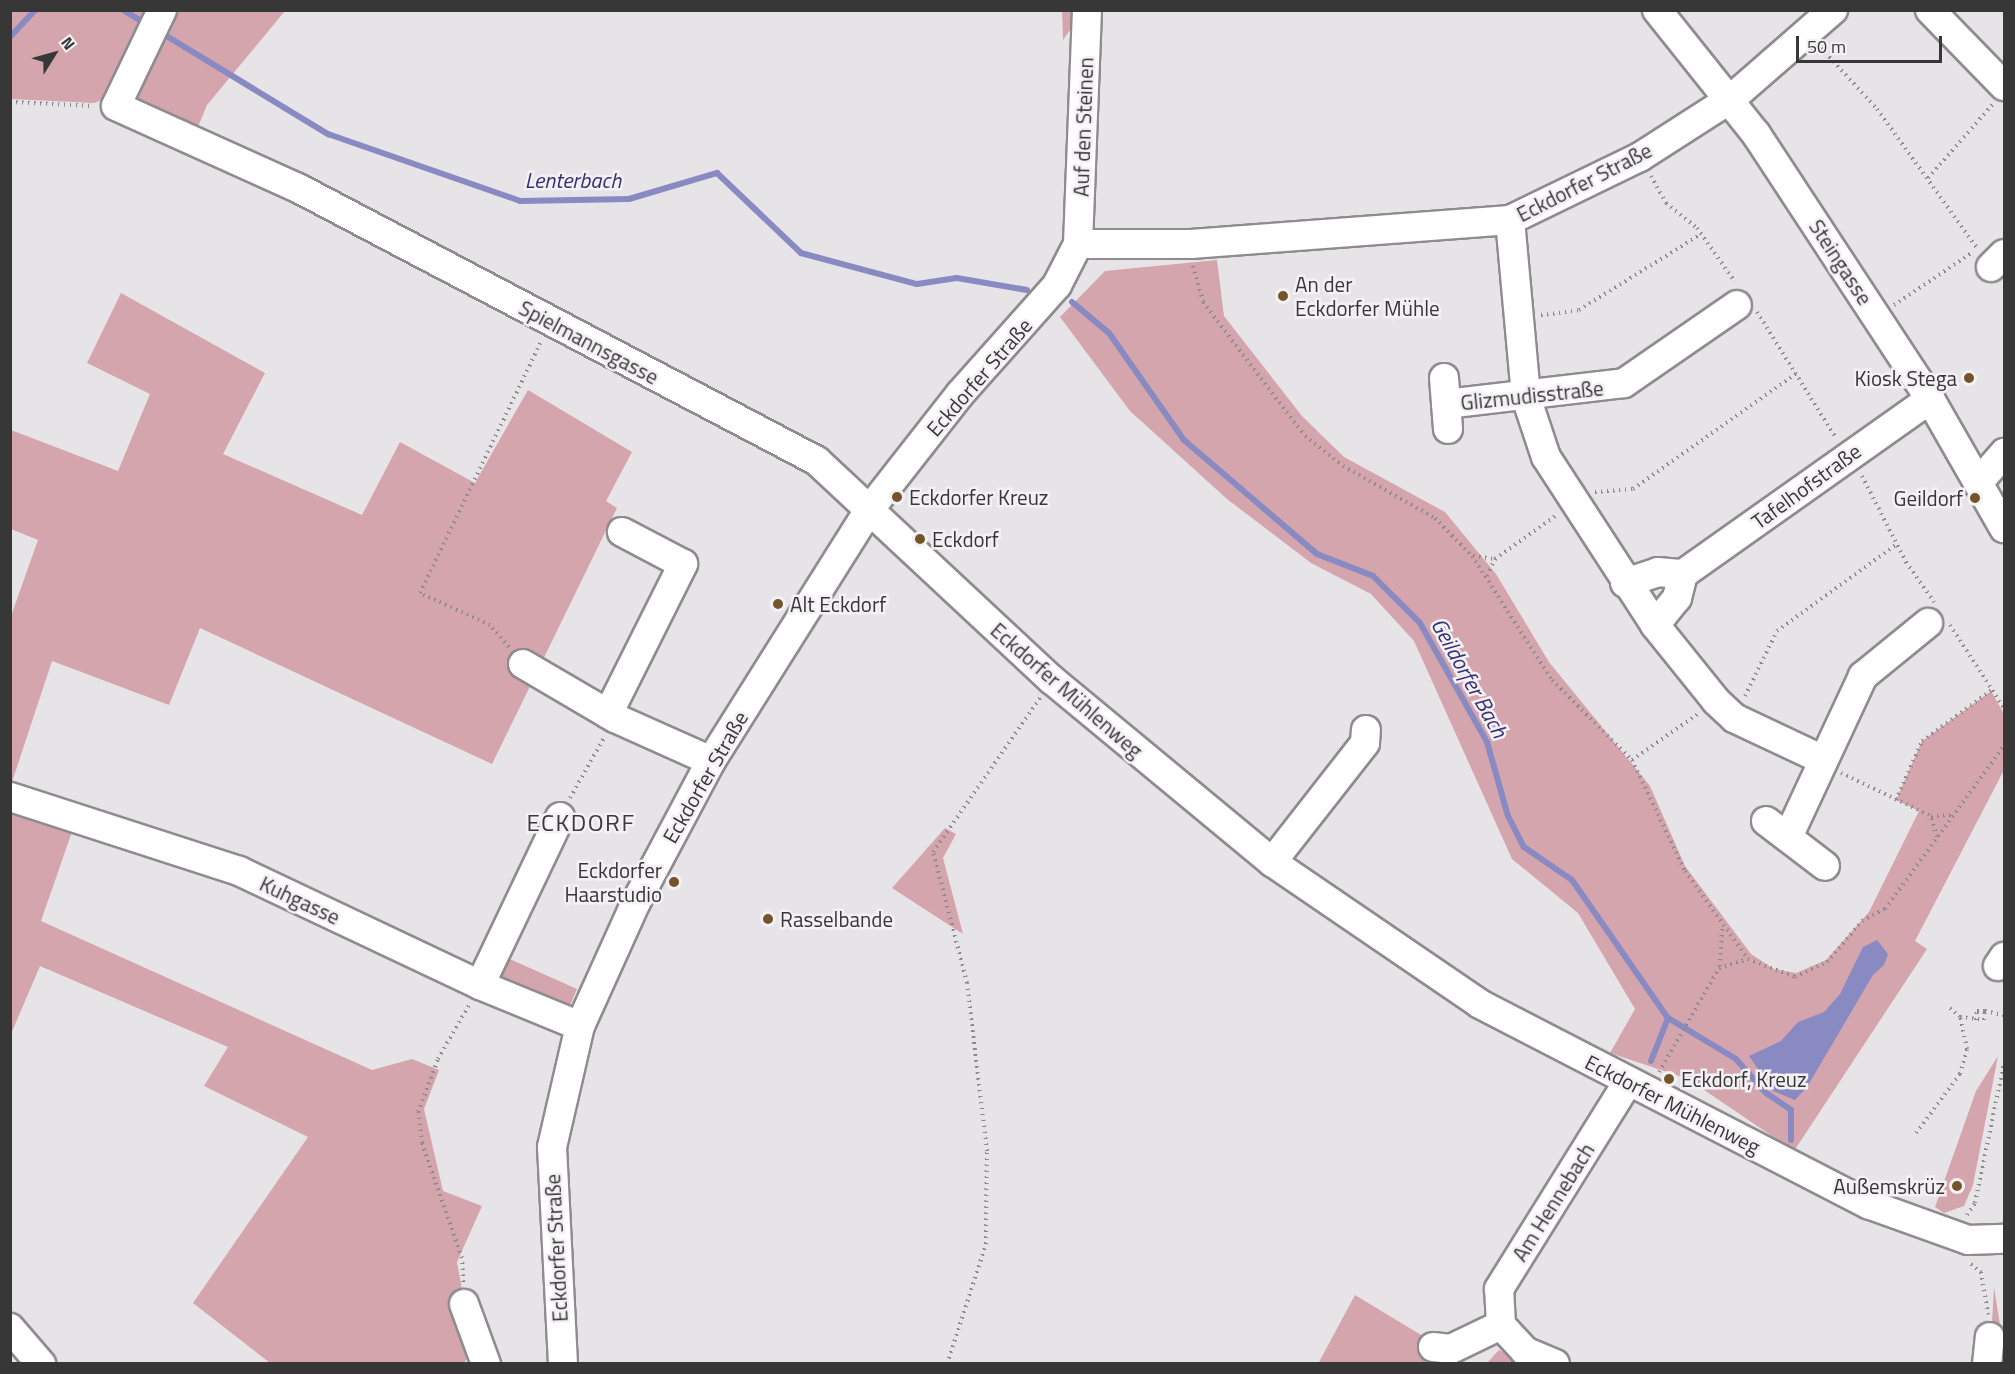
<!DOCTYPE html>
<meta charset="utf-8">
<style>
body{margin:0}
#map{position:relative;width:2015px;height:1374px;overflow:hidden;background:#e7e4e7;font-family:"Titillium Web",sans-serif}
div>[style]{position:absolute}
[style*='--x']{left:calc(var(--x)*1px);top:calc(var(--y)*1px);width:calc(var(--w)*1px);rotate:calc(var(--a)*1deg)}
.green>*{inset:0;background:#d4a5ac}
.water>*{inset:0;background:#8a8ac3}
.stream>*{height:6px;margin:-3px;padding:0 3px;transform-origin:3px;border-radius:3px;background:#8a8ac3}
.path>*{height:4px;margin-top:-2px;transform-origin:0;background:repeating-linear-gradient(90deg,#8c8a8c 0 1.5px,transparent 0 6px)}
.roads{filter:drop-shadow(2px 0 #8f8b8f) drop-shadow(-2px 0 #8f8b8f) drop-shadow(0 2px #8f8b8f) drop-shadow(0 -2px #8f8b8f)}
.minor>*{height:28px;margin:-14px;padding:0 14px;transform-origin:14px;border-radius:14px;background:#fff}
.dots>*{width:16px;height:16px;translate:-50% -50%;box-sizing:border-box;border:3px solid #f4f1f4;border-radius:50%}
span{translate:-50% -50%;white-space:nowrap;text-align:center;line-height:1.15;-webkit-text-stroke:5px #f4f1f4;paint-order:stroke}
.street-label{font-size:21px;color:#383738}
.poi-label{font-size:21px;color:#383738}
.left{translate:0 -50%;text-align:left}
.right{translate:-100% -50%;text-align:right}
.water-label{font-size:22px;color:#373075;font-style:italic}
.quarter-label{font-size:24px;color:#3b393b;letter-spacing:1.5px}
.frame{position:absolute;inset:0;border:12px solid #383738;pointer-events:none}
.north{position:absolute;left:24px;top:24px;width:60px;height:60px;-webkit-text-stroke:4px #f4f1f4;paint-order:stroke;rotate:53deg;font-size:16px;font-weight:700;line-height:24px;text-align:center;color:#383738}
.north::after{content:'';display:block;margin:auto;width:21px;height:27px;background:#383738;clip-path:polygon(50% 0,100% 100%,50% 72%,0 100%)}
.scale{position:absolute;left:1796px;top:36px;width:146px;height:27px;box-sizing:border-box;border:3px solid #383738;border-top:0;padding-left:8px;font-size:18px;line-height:21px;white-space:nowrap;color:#383738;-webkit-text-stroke:4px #f4f1f4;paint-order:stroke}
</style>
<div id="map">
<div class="green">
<i style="clip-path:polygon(10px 11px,152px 11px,112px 94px,95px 103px,11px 99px)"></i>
<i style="clip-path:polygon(168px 11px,285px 11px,207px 105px,195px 134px,144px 112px,134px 92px)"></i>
<i style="clip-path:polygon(1062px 11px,1073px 11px,1073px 26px,1063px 40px)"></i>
<i style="clip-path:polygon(1217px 260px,1224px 316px,1302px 416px,1344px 457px,1445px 512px,1496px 574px,1549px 662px,1650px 786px,1685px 866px,1751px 954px,1774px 969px,1796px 973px,1826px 960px,1869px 912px,1919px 811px,1896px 800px,1922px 741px,1991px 691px,2004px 714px,2004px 770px,1915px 941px,1927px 949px,1794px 1151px,1688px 1079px,1610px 1053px,1635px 1009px,1578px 913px,1512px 859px,1414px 641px,1371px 594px,1311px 563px,1227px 499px,1130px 411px,1060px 317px,1105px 271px)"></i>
<i style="clip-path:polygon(121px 293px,265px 373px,223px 454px,362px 515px,400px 442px,475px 483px,528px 390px,632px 452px,606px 501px,617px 508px,492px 764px,200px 628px,169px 705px,52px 661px,11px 785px,11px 616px,38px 540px,11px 529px,11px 430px,118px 471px,150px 394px,87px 363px)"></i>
<i style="clip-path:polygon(11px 807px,74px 826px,41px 921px,372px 1070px,412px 1059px,439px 1070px,424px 1109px,443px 1191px,482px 1206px,457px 1262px,473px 1350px,464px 1363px,270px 1363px,193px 1303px,308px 1137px,204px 1086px,228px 1047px,40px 966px,11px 1034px)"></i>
<i style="clip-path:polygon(945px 828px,956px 834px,943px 858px,963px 934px,892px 888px)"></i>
<i style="clip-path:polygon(496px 953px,577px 989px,567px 1012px,486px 975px)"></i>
<i style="clip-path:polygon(1998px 1056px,1973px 1185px,1964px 1206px,1944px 1213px,1935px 1207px,1976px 1091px)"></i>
<i style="clip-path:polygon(1994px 1287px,2004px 1351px,2004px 1363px,1999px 1363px,1992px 1323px)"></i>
<i style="clip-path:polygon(1355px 1295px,1436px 1344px,1424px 1363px,1318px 1364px)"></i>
<i style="clip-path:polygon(1499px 1350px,1528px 1363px,1486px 1364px)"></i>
</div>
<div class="water">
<i style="clip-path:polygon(1877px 940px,1888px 954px,1884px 965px,1873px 975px,1807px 1087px,1795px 1100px,1773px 1091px,1749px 1056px,1781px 1041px,1798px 1022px,1824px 1012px,1840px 994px,1863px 947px)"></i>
</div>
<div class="stream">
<i style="--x:123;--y:10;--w:27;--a:31"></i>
<i style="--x:160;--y:32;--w:197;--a:31.3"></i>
<i style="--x:328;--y:134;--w:203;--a:19.2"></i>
<i style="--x:520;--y:201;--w:109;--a:-1.1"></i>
<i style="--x:629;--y:199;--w:92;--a:-16.5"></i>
<i style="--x:717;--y:173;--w:116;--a:43.6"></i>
<i style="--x:801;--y:253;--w:120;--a:15"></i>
<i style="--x:917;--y:284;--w:40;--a:-8.5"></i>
<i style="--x:957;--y:278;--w:71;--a:9.7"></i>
<i style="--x:10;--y:37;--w:37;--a:-47"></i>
<i style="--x:1072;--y:302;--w:48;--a:40"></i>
<i style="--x:1109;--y:333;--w:131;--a:55"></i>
<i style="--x:1184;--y:440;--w:175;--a:40.6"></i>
<i style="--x:1317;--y:554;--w:60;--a:21.4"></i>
<i style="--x:1373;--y:576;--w:66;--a:45"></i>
<i style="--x:1420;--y:623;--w:137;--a:60.6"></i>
<i style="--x:1487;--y:742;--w:77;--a:74.2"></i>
<i style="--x:1508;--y:816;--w:35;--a:63"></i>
<i style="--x:1524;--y:847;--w:58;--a:34.5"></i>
<i style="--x:1572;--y:880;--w:168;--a:55.2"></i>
<i style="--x:1668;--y:1018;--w:79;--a:31.1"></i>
<i style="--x:1736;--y:1059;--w:45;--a:48.6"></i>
<i style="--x:1766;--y:1093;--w:30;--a:34"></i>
<i style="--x:1791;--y:1110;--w:30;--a:90"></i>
<i style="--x:1651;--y:1061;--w:46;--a:-68.4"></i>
</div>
<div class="path">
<i style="--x:1821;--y:48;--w:83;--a:47.4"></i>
<i style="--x:1877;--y:109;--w:171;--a:54.3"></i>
<i style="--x:10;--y:102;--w:84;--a:2.7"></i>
<i style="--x:1651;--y:176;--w:31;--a:61"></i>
<i style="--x:1666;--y:203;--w:40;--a:39"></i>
<i style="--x:1697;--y:228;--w:66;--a:54.9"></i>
<i style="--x:1928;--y:178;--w:98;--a:-48.7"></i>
<i style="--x:1193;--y:266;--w:37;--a:74"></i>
<i style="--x:1203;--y:302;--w:168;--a:52.7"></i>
<i style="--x:1305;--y:436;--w:48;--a:38.3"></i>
<i style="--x:1343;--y:466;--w:106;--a:29.5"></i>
<i style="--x:1435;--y:518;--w:53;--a:45.8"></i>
<i style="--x:1472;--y:556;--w:148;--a:57.2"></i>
<i style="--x:1552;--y:680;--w:113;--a:45"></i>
<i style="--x:1632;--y:760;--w:123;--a:64.5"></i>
<i style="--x:1685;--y:871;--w:108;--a:54.4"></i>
<i style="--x:1748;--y:959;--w:50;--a:21"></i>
<i style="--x:1795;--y:977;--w:35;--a:-25"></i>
<i style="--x:1827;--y:962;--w:54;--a:-49.5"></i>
<i style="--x:1862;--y:921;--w:26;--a:-28"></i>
<i style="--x:1885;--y:909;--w:202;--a:-53.9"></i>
<i style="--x:1894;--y:305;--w:95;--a:-33.9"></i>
<i style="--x:1757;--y:312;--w:149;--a:57.9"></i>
<i style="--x:1541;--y:315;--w:38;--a:-7"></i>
<i style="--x:1579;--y:310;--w:144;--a:-31.9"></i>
<i style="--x:1862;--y:476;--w:97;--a:62.9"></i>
<i style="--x:1906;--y:562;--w:49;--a:55"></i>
<i style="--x:1595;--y:492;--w:38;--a:-5"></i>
<i style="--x:1633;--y:489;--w:201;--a:-35.3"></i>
<i style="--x:1473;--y:556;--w:22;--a:8"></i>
<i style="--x:1487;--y:576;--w:19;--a:-65"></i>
<i style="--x:1495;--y:559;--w:76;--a:-35.4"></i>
<i style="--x:1950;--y:625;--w:99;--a:57"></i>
<i style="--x:509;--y:647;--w:29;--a:-131"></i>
<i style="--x:490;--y:625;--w:77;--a:-155.4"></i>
<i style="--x:420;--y:593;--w:279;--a:-64.3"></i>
<i style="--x:1745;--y:696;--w:72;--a:-63.8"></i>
<i style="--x:1777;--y:631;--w:148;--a:-35.9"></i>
<i style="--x:1632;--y:760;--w:80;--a:-34.9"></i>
<i style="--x:1841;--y:773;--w:100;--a:25.5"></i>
<i style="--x:570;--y:798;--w:71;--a:-60.6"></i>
<i style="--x:1896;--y:800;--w:64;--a:-66.2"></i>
<i style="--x:1922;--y:741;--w:88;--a:-36.2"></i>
<i style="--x:1937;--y:837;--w:22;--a:-106"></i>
<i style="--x:1931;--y:816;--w:21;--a:-3"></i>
<i style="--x:1722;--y:929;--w:39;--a:94"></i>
<i style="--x:1719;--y:968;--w:30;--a:-17"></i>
<i style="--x:1950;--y:1008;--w:13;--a:42"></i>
<i style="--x:1976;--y:1020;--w:9;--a:-84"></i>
<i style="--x:1977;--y:1011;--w:8;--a:0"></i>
<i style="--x:1659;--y:1072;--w:120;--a:-60"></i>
<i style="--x:1916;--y:1133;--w:74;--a:-53.3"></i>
<i style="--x:1960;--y:1074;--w:26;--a:-74"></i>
<i style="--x:1967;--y:1049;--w:33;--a:-102"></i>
<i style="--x:1960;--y:1017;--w:24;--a:7"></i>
<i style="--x:1984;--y:1020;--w:9;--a:-84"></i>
<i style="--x:1985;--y:1011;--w:19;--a:12"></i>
<i style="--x:1967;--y:1215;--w:14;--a:-56"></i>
<i style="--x:1975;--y:1203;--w:143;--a:-78.3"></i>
<i style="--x:1971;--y:1264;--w:13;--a:39"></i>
<i style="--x:1981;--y:1272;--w:43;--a:80.5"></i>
<i style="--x:463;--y:1282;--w:24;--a:-92"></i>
<i style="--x:462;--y:1258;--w:122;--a:-109.2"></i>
<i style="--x:422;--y:1143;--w:31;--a:-97"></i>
<i style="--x:418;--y:1112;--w:57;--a:-69.3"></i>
<i style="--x:438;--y:1059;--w:62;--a:-60.1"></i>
<i style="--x:947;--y:1364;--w:126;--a:-72"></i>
<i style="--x:986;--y:1244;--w:93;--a:-89.4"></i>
<i style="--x:987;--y:1151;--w:169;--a:-96.8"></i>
<i style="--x:967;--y:983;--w:135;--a:-104.5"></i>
<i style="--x:933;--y:852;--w:188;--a:-55.2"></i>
</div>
<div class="roads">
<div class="minor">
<i style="--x:162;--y:10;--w:106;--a:115.6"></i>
<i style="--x:116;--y:106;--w:200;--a:24.3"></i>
<i style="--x:298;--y:188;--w:586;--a:27.74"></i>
<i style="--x:817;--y:461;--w:321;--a:43"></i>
<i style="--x:1052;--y:680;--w:286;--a:39.6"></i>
<i style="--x:1272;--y:862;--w:252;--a:34.3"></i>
<i style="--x:1480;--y:1004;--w:437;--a:27.3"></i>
<i style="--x:1868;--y:1204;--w:106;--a:19.8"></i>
<i style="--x:1968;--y:1240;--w:36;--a:-2"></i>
<i style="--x:1657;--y:10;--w:159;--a:51.4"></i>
<i style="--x:1756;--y:134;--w:317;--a:56.7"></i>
<i style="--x:1930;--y:399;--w:149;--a:60.2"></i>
<i style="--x:1930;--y:10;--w:106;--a:45.8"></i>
<i style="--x:1510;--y:220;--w:178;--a:84.8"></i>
<i style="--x:1526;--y:397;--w:63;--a:71.6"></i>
<i style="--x:1546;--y:457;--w:200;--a:57"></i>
<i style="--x:1655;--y:625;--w:97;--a:51.2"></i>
<i style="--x:1716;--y:701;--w:25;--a:43"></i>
<i style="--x:1734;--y:718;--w:96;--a:25.2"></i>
<i style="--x:1078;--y:244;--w:113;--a:0"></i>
<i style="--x:1191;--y:244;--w:320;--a:-4.3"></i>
<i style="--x:1510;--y:220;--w:144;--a:-25.9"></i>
<i style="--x:1640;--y:157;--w:109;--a:-32.7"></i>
<i style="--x:1732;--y:98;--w:134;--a:-41.1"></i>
<i style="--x:1991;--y:267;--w:18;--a:-45"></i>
<i style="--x:1444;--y:378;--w:51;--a:85.5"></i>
<i style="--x:1446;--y:404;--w:179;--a:-6.7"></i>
<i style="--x:1624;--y:383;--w:137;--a:-34.6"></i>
<i style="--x:1978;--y:483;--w:40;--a:-49"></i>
<i style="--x:1625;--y:583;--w:35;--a:-18"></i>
<i style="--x:1658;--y:572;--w:25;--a:5"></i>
<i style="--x:1683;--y:574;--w:303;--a:-35.3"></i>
<i style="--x:1655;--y:625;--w:35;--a:-51"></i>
<i style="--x:1677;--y:598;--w:25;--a:-76"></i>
<i style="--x:523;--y:664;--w:107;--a:30.4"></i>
<i style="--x:615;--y:718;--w:105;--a:24.1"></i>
<i style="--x:608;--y:714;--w:168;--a:-63.4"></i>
<i style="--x:683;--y:564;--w:69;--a:-152.3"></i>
<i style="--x:10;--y:797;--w:241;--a:17.9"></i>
<i style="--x:239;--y:871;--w:267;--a:25.3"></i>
<i style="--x:480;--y:985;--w:108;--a:22.3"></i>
<i style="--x:1766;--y:821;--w:74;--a:37.3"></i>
<i style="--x:1788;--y:837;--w:178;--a:-65"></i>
<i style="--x:1863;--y:676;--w:84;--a:-39.2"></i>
<i style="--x:1272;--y:862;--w:151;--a:-52"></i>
<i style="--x:1365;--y:743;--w:13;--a:-86"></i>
<i style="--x:1998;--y:966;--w:11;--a:-56"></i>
<i style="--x:480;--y:985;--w:186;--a:-64.5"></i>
<i style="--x:464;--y:1304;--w:64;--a:69.9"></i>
<i style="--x:10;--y:1328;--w:48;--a:49.3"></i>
<i style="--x:1433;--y:1347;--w:18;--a:6"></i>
<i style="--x:1451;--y:1349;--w:55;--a:-25.6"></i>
<i style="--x:563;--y:1364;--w:217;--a:-92.9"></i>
<i style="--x:552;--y:1147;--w:124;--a:-77"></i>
<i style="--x:580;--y:1026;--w:136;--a:-65.7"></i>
<i style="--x:636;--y:902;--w:160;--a:-62"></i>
<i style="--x:711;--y:761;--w:297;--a:-57.8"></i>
<i style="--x:869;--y:510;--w:147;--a:-51.9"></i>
<i style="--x:960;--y:394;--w:146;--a:-48.3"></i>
<i style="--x:1057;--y:285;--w:46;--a:-62.9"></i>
<i style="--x:1078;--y:244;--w:234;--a:-87.8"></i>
<i style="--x:1555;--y:1364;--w:33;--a:-157"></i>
<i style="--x:1525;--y:1351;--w:35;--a:-133"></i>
<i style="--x:1501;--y:1325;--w:36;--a:-93"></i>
<i style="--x:1499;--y:1289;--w:243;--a:-58.1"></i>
<i style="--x:1987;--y:1364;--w:27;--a:-84"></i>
</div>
</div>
<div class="dots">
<i style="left:1283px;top:296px;background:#75542b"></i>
<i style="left:1969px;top:378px;background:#75542b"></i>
<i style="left:897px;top:497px;background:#75542b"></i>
<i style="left:1975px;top:498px;background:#75542b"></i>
<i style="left:920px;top:539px;background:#75542b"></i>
<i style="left:778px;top:604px;background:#75542b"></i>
<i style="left:674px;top:882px;background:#75542b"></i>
<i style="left:768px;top:919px;background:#75542b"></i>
<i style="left:1669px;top:1079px;background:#75542b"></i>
<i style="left:1957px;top:1186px;background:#75542b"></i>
</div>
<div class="street-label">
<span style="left:1083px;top:127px;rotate:-88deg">Auf den Steinen</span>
<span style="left:1584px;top:182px;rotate:-27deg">Eckdorfer Straße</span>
<span style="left:1841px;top:262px;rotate:57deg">Steingasse</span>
<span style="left:589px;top:342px;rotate:28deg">Spielmannsgasse</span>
<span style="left:979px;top:377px;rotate:-49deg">Eckdorfer Straße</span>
<span style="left:1532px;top:395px;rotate:-6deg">Glizmudisstraße</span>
<span style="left:1806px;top:486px;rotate:-36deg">Tafelhofstraße</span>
<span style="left:1067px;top:690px;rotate:41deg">Eckdorfer Mühlenweg</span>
<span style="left:705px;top:777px;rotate:-60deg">Eckdorfer Straße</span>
<span style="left:300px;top:900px;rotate:25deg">Kuhgasse</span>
<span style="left:1673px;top:1104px;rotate:27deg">Eckdorfer Mühlenweg</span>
<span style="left:1553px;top:1202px;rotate:-58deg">Am Hennebach</span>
<span style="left:556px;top:1248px;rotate:-93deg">Eckdorfer Straße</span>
</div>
<div class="poi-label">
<span class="left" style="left:1295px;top:296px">An der<br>Eckdorfer Mühle</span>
<span class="right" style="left:1957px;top:378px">Kiosk Stega</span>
<span class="left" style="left:909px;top:497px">Eckdorfer Kreuz</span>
<span class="right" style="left:1963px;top:498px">Geildorf</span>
<span class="left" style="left:932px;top:539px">Eckdorf</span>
<span class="left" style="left:790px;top:604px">Alt Eckdorf</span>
<span class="right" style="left:662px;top:882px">Eckdorfer<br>Haarstudio</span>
<span class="left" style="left:780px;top:919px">Rasselbande</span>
<span class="left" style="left:1681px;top:1079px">Eckdorf, Kreuz</span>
<span class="right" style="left:1945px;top:1186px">Außemskrüz</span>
</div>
<div class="water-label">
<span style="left:573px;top:181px">Lenterbach</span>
<span style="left:1469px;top:678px;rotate:61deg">Geildorfer Bach</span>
</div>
<div class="quarter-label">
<span style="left:581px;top:823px">ECKDORF</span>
</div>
<div class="frame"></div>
<div class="north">N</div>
<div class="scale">50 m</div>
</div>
